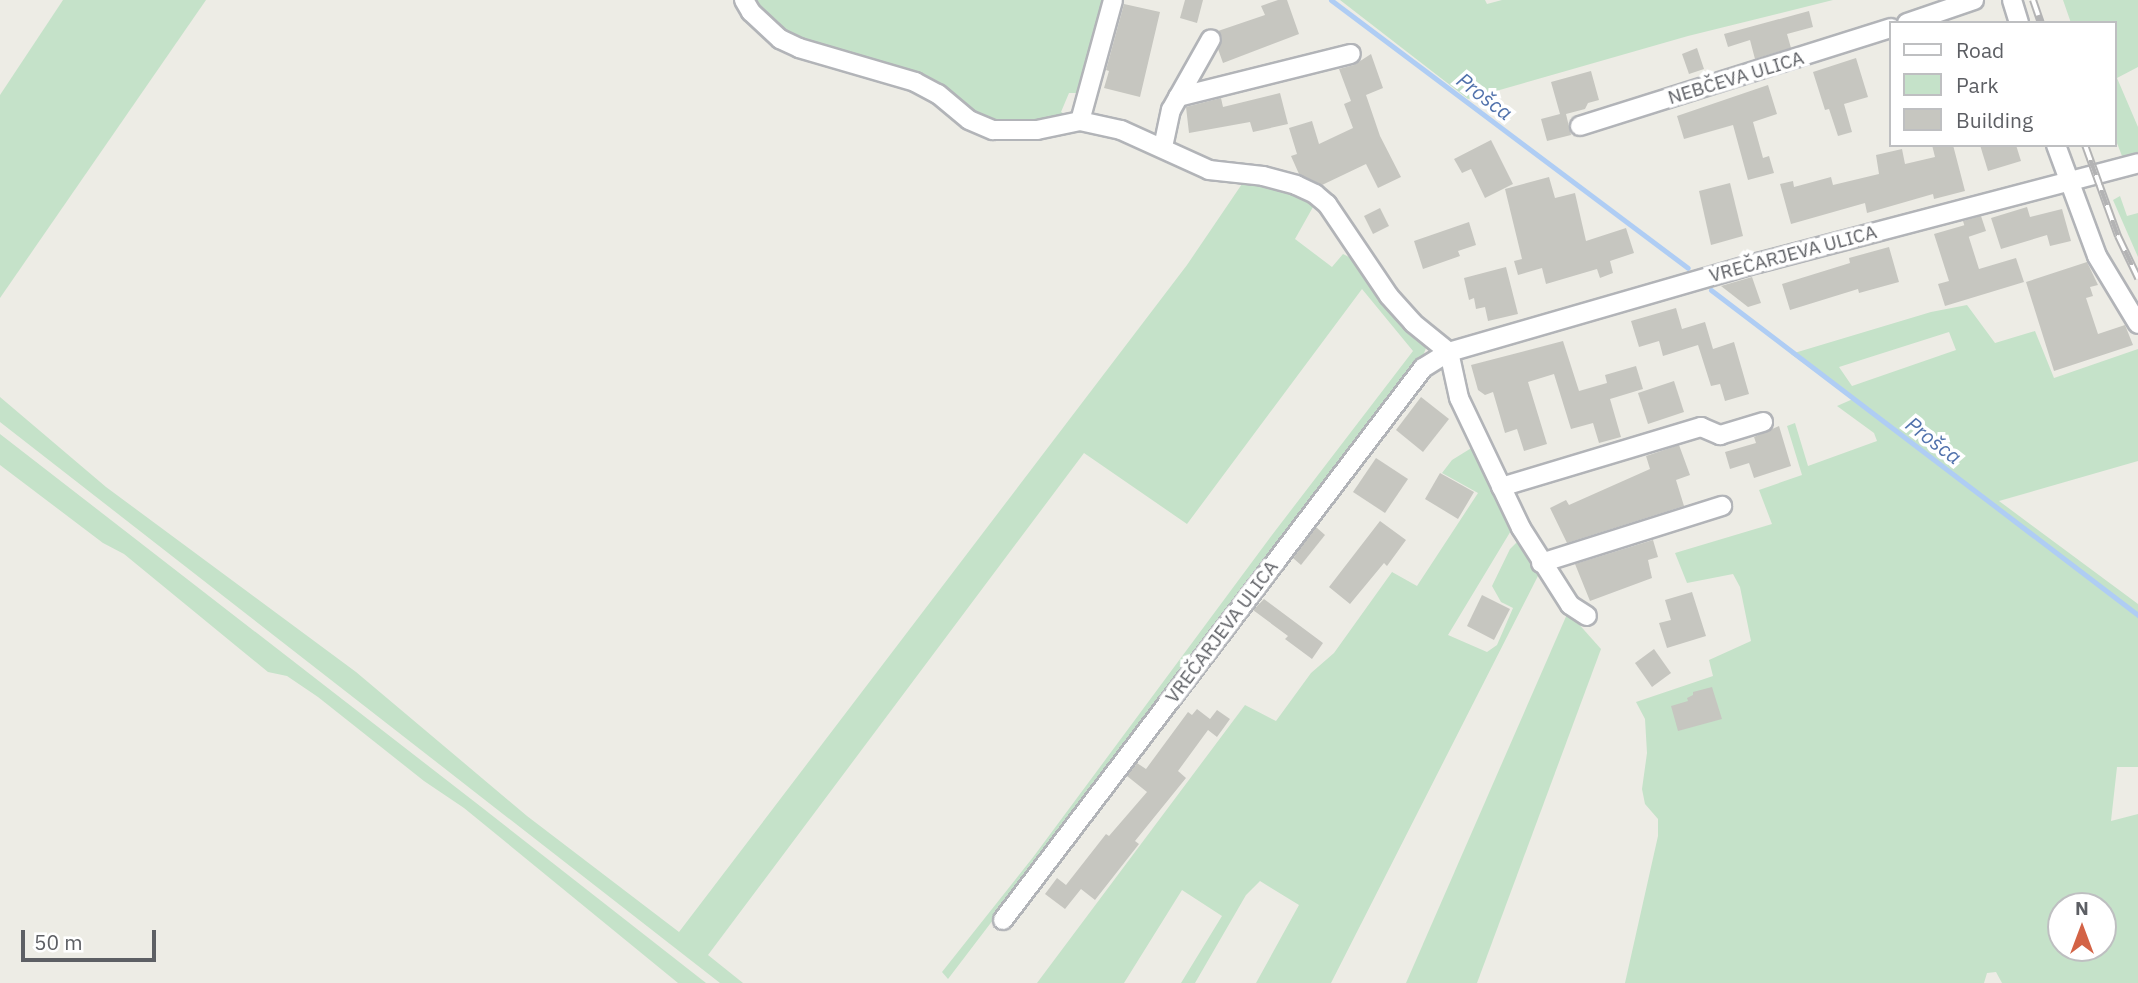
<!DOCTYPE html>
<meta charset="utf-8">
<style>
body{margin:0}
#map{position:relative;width:2138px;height:983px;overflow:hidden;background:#edece5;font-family:"IBM Plex Sans",sans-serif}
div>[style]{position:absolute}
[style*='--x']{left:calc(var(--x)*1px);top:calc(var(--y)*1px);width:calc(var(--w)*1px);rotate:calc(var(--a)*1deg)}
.green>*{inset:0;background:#c5e2c9}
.stream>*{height:5px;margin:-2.5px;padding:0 2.5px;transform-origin:2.5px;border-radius:2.5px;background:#afcdf4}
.building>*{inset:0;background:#c6c6c0}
.roads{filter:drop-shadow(2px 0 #b2b4b8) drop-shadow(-2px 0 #b2b4b8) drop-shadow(0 2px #b2b4b8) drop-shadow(0 -2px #b2b4b8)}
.minor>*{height:18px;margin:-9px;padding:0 9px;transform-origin:9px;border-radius:9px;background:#fff}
.rail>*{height:8px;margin-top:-4px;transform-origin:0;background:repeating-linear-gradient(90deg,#fff 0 16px,#b3b3b4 0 32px);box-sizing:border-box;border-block:2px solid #b3b3b4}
span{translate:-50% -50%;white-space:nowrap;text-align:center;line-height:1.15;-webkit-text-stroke:7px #fff;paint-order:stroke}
.street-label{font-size:19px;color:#5d5f64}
.water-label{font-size:21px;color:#5172ac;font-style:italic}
.legend{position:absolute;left:1889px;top:21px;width:228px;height:126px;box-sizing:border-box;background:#fff;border:2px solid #bebfc1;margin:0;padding:9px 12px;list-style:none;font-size:21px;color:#5d5f64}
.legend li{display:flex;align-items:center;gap:14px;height:35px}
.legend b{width:35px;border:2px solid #bebfc1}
.north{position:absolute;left:2047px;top:892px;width:70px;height:70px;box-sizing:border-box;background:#fff;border:2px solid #bebfc1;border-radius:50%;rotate:0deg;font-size:19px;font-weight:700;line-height:28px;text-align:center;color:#5d5f64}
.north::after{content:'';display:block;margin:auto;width:24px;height:32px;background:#d36346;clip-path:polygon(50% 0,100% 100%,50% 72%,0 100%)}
.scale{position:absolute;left:21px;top:930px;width:135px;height:32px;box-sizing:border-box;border:4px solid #5d5f64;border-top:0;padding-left:9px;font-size:21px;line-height:24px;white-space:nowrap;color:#5d5f64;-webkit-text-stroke:5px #fff;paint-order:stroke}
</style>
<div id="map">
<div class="green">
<i style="clip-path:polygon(63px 0,206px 0,0 298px,0 95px)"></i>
<i style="clip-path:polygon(749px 0,1106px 0,1082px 93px,1069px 93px,1061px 112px,1070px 117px,1044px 124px,991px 126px,942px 94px,784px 36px)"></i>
<i style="clip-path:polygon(1340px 0,1485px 0,1487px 4px,1502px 0,1833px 0,1688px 36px,1468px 99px)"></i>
<i style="clip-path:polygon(2063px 0,2138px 0,2138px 67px,2117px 78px,2138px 127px,2138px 152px,2122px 156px,2115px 138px,2115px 23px,2071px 23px)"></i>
<i style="clip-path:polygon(1244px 181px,1274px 184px,1314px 201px,1313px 207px,1295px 239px,1332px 267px,1343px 254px,1355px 260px,1422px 342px,1426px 348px,1423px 356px,948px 979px,942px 972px,1034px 856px,1272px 535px,1413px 351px,1362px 289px,1187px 524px,1084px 453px,708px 955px,743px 983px,720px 983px,0 422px,0 397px,106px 487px,356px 672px,527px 816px,679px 932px,1187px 265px)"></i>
<i style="clip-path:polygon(2120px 196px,2127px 216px,2138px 213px,2138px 257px,2113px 200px)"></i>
<i style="clip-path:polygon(evenodd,1967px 305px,1995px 343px,2035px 331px,2054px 378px,2138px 349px,2138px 461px,1999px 501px,2138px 604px,2138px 767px,2117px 767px,2111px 821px,2138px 814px,2138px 983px,2002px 983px,1996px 972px,1987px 973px,1984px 983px,1625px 983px,1658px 836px,1658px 819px,1645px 804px,1642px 789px,1647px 753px,1645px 719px,1636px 702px,1713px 676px,1709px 660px,1751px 641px,1740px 587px,1733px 574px,1687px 583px,1675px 553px,1772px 524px,1759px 490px,1802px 475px,1787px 426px,1795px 423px,1808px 466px,1877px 441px,1874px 433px,1837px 406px,1853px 399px,1791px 354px,1931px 312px,1967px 305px,1949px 332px,1956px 350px,1852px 386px,1839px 367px,1949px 332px,1967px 305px,2061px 906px,2103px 906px,2103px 948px,2061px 948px,2061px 906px)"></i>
<i style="clip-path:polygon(0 434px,480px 806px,706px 983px,678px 983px,464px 808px,424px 781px,318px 697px,287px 676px,268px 672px,124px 554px,103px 543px,0 465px)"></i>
<i style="clip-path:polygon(1473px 447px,1511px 523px,1512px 529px,1448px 635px,1487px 652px,1497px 645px,1513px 608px,1501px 602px,1492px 586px,1510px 549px,1519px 540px,1539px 574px,1331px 983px,1256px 983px,1299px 905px,1260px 881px,1246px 895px,1195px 983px,1181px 983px,1222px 916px,1182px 890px,1124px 983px,1037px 983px,1245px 705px,1276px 721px,1311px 673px,1334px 653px,1392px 572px,1417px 586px,1478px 493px,1442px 473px,1452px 460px)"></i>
<i style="clip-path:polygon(1568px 612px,1601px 649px,1477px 983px,1406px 983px)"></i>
</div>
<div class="stream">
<i style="--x:1331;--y:0;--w:446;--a:36.9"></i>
<i style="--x:1711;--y:290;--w:537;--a:37.28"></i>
</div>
<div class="building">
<i style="clip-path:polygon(1185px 0,1203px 0,1197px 23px,1180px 18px)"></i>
<i style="clip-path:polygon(1278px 0,1287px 0,1299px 34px,1223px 63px,1218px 49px,1222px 38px,1218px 31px,1265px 15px,1261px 6px)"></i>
<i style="clip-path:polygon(1124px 4px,1160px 12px,1140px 97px,1104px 88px,1109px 71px,1106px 70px)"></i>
<i style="clip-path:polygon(1809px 11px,1813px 27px,1787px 34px,1791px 48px,1755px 59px,1750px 40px,1728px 47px,1724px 34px)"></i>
<i style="clip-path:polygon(1697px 48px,1704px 69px,1689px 74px,1682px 54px)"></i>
<i style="clip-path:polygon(1371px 54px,1383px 88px,1366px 95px,1380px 136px,1401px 177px,1378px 188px,1366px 164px,1322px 185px,1299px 174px,1291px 156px,1297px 154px,1289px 128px,1312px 121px,1319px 144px,1353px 128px,1344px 104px,1351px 101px,1339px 69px,1354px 65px)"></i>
<i style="clip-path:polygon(1856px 58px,1868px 97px,1844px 104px,1852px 132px,1838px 136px,1829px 109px,1825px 110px,1813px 72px)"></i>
<i style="clip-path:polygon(1591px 71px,1599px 100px,1588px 103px,1585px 109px,1566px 114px,1571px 135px,1547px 141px,1541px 119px,1560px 114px,1551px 82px)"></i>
<i style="clip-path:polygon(1768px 85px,1777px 114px,1753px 122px,1763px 158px,1769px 156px,1774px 173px,1748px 180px,1733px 125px,1684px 139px,1677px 116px)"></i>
<i style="clip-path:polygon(1280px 93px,1288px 124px,1253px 132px,1250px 122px,1189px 133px,1186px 107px,1221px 98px,1223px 107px)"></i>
<i style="clip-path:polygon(1491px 140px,1513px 184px,1485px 198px,1471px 169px,1462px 173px,1454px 159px)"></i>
<i style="clip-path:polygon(1932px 145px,1953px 145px,1965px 191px,1934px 199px,1933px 194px,1867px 213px,1865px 203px,1791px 224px,1780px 184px,1793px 181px,1794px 187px,1831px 177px,1833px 185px,1879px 174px,1876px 155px,1902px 149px,1905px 164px,1935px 157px)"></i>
<i style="clip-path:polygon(1980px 145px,2016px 145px,2021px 161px,1988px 171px)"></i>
<i style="clip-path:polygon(1549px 177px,1555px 198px,1575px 193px,1586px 241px,1626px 228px,1634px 253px,1610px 261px,1613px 273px,1600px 278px,1597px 269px,1546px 284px,1542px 268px,1518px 275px,1514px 261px,1522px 259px,1505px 189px)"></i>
<i style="clip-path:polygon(1730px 183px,1743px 236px,1711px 245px,1699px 191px)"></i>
<i style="clip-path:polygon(2027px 207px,2030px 217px,2062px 209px,2071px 241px,2050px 246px,2047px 235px,2001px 249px,1991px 218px)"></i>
<i style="clip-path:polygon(1380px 208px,1389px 226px,1373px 234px,1364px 216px)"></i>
<i style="clip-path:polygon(1981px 216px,1986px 231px,1968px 237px,1963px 221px)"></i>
<i style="clip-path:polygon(1469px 222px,1476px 245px,1458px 251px,1460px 256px,1423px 269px,1414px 241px)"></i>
<i style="clip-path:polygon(1965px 225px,1979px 269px,2016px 258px,2024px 282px,1945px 306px,1938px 284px,1949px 281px,1934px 234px)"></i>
<i style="clip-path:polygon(1889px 247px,1899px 282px,1859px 293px,1858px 289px,1790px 310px,1782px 284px,1850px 263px,1849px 258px)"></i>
<i style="clip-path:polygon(2087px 262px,2098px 285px,2090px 287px,2093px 296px,2086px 298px,2098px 334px,2125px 325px,2133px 345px,2054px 371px,2026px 282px)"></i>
<i style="clip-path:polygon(1506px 267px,1518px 314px,1488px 321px,1485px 307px,1476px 309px,1474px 298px,1469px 300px,1464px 278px)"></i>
<i style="clip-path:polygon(1752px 277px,1761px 303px,1748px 307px,1721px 286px)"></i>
<i style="clip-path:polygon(1676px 308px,1682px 329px,1705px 322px,1713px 349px,1734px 342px,1749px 394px,1725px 401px,1720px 384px,1711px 386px,1698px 345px,1663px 356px,1659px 341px,1639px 347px,1631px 321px)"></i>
<i style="clip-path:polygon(1563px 341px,1579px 391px,1607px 383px,1605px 375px,1636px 366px,1643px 389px,1610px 399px,1621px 437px,1599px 443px,1593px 423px,1571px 429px,1554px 374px,1528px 382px,1547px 444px,1524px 451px,1517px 429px,1505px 433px,1493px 392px,1485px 395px,1478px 390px,1471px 365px)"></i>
<i style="clip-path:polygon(1674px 381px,1684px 412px,1648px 424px,1638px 393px)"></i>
<i style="clip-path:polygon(1421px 397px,1449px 419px,1423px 452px,1396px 430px)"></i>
<i style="clip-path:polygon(1779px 426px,1791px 466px,1754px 478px,1749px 463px,1730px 469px,1725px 452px,1756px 443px,1754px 437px)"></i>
<i style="clip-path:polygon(1679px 445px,1690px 475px,1676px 480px,1684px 506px,1567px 543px,1550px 508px,1566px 500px,1569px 505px,1650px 469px,1646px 456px)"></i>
<i style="clip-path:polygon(1376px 458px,1408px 479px,1385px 513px,1353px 492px)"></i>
<i style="clip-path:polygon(1440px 473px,1474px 492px,1458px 519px,1425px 499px)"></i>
<i style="clip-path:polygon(1380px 521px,1406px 540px,1387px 566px,1384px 563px,1350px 604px,1329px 587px)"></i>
<i style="clip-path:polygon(1316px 527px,1325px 535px,1301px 565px,1293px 558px)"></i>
<i style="clip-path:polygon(1653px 540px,1658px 557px,1648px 560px,1652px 578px,1590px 601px,1575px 564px)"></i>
<i style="clip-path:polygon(1692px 592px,1706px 636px,1667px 648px,1659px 623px,1671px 620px,1665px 600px)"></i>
<i style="clip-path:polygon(1482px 595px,1510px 609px,1494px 640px,1467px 626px)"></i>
<i style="clip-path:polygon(1264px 599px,1323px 643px,1312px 659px,1285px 639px,1288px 636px,1253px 610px)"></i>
<i style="clip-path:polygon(1654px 649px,1671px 673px,1652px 687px,1635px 663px)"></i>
<i style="clip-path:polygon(1712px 687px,1722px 719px,1678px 731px,1671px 706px,1688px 701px,1687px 698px,1693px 695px,1693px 692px)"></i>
<i style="clip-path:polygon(1197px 709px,1210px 719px,1217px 710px,1230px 719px,1217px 737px,1208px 730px,1178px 771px,1186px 778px,1135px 841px,1139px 844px,1095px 900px,1081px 889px,1065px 909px,1045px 894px,1057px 878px,1066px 885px,1106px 834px,1109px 836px,1147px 792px,1127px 776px,1137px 763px,1146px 769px,1188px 712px,1192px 715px)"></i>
</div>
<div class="roads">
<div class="minor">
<i style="--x:744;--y:0;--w:14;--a:60"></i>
<i style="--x:751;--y:12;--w:40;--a:43"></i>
<i style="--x:780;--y:39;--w:21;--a:25"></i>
<i style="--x:799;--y:48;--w:121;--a:16.3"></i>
<i style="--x:915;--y:82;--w:26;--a:28"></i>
<i style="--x:938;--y:94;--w:40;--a:40"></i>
<i style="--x:969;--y:120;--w:26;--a:23"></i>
<i style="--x:993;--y:130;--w:44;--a:0"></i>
<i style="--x:1037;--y:130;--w:44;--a:-11.8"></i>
<i style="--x:1080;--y:121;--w:42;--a:12.4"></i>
<i style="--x:1121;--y:130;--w:97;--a:24.4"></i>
<i style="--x:1209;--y:170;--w:54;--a:6.3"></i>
<i style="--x:1263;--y:176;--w:34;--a:15"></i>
<i style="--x:1296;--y:185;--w:21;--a:25"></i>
<i style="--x:1315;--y:194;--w:16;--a:40"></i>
<i style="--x:1327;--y:204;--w:111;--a:56"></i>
<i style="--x:1389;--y:296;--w:36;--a:48"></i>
<i style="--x:1413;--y:323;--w:46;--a:38.9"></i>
<i style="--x:1449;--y:352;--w:47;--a:77.7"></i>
<i style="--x:1459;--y:398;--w:144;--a:64.5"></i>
<i style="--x:1521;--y:528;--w:91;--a:57.5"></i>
<i style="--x:1570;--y:605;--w:20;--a:33"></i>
<i style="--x:2012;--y:0;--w:24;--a:73"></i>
<i style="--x:1907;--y:23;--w:71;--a:-18.9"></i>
<i style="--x:1178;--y:97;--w:178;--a:-14"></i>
<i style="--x:1080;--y:121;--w:125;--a:-74.7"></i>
<i style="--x:1580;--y:126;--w:326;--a:-17.5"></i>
<i style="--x:2056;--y:145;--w:118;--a:69.7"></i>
<i style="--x:2097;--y:256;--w:79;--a:58.9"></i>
<i style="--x:1163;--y:147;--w:38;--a:-78"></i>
<i style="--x:1171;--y:110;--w:81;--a:-60.6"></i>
<i style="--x:1501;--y:487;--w:209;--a:-16.7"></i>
<i style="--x:1701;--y:427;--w:21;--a:23"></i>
<i style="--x:1720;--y:435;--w:45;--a:-16.8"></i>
<i style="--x:1541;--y:563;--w:190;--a:-17.5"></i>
<i style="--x:1003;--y:920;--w:694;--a:-52.73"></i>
<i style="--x:1423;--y:368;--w:31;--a:-32"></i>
<i style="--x:1449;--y:352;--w:322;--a:-16.1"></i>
<i style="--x:1758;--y:263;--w:393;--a:-14.7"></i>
</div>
</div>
<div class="rail">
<i style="--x:2033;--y:0;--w:24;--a:71"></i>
<i style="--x:2085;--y:145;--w:97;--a:70.1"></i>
<i style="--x:2118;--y:236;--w:47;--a:64.5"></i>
</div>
<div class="street-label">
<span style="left:1736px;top:78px;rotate:-17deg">NEBČEVA ULICA</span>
<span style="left:1793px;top:254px;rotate:-15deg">VREČARJEVA ULICA</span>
<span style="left:1222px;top:632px;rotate:-53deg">VREČARJEVA ULICA</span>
</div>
<div class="water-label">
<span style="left:1485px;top:96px;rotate:37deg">Prošca</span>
<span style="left:1934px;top:440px;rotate:37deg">Prošca</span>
</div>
<ul class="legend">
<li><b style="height:9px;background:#fff"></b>Road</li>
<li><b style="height:19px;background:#c5e2c9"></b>Park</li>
<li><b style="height:19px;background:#c6c6c0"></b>Building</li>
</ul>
<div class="north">N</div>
<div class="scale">50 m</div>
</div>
